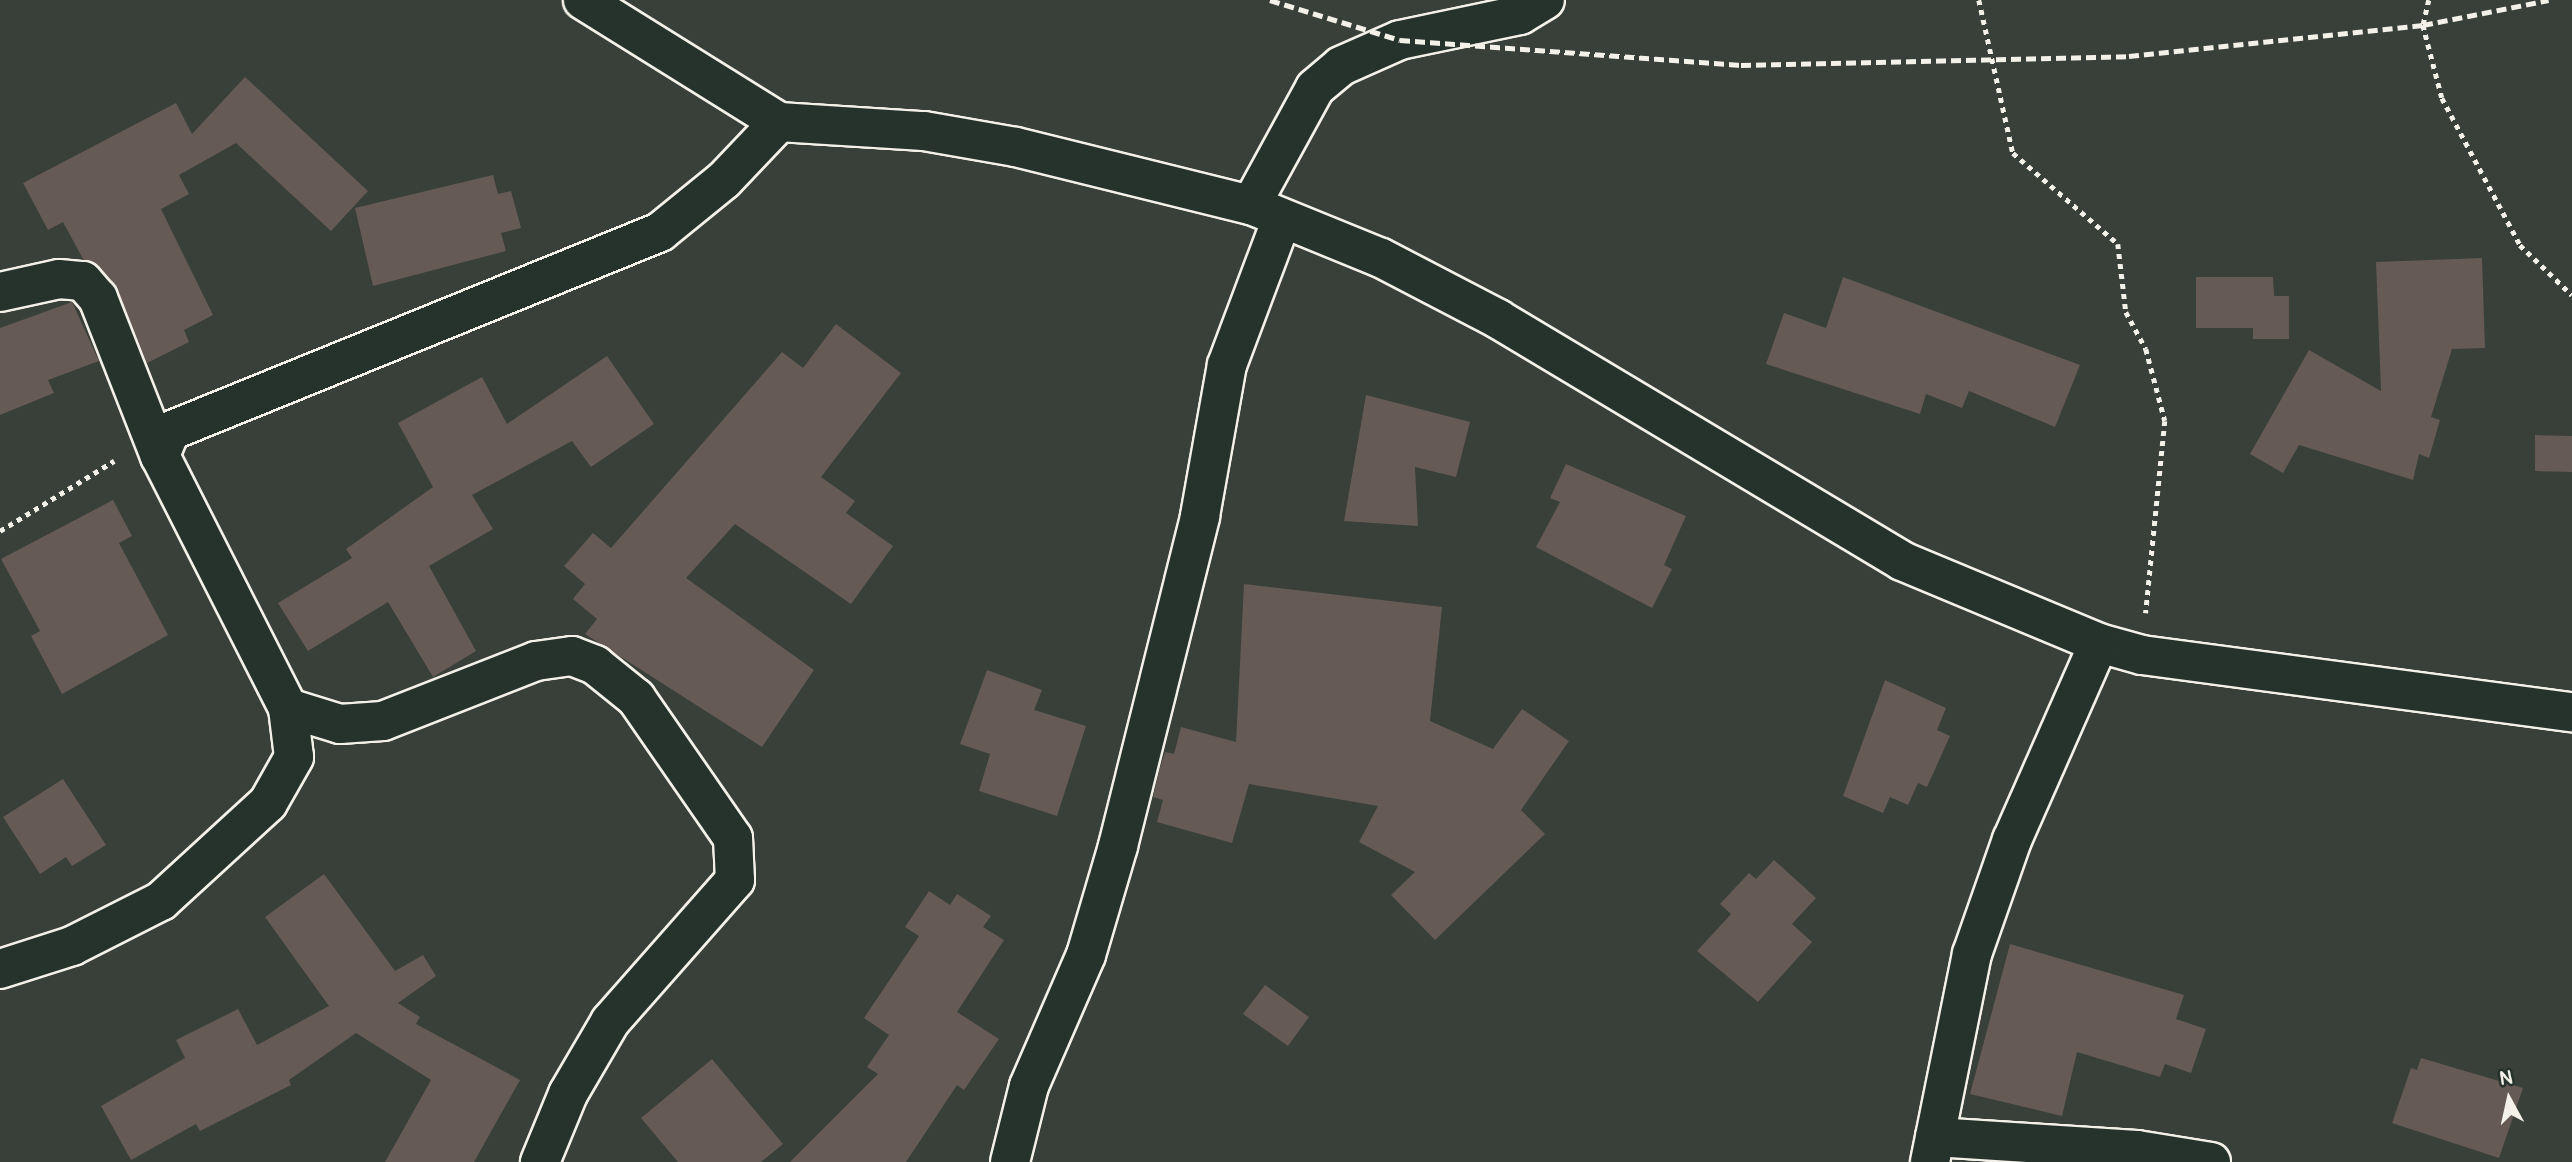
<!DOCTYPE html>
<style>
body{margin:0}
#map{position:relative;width:2572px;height:1162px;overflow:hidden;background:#393f39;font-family:Pangolin,sans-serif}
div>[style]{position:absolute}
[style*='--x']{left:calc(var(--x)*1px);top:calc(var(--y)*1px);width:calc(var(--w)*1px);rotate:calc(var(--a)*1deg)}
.building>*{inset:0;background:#655a54}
.path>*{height:4.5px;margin-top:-2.25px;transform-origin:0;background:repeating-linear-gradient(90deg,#f4f1e8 0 5px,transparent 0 10px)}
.roads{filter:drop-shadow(2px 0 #f4f1e8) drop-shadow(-2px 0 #f4f1e8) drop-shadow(0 2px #f4f1e8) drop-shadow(0 -2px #f4f1e8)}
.street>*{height:38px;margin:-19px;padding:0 19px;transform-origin:19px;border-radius:19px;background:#26332d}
.rail>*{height:5px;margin-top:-2.5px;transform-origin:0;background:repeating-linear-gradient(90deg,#f4f1e8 0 10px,transparent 0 15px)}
span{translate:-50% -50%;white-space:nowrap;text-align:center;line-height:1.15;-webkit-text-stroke:5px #26332d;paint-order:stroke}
.north{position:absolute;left:2474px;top:1064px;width:70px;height:70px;-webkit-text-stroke:5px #26332d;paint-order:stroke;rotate:352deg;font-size:19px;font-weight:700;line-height:28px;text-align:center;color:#f4f1e8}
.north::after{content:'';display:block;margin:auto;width:24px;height:32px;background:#f4f1e8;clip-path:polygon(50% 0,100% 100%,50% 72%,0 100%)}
</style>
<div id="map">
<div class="building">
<i style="clip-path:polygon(245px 77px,368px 191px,331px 231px,236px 143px,179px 175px,189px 194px,161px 209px,213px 315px,184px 330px,189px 342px,147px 363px,115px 284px,83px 259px,63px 222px,48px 230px,23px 183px,176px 103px,192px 134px)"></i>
<i style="clip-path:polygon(493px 175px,498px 194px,511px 191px,521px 228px,501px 233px,506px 251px,373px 286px,355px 208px)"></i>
<i style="clip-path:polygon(2482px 258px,2485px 348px,2452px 349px,2431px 417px,2440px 420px,2429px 458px,2419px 454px,2413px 480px,2299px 445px,2283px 473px,2250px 454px,2309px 350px,2381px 391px,2376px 262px)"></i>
<i style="clip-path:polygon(1843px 277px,2080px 365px,2055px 427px,1969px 391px,1962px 408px,1926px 394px,1920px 414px,1766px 364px,1784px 313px,1826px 328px)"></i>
<i style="clip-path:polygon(2196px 277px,2273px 277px,2274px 296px,2289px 296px,2289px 339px,2253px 339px,2253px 328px,2196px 328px)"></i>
<i style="clip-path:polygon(72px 302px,99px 361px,48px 380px,54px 393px,0 415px,0 328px)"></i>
<i style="clip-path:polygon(836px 324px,901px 373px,821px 477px,855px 501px,846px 513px,893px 546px,851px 604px,735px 524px,686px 578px,814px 670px,762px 747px,585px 634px,597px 619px,573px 599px,585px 584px,564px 566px,593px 533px,611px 548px,782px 352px,803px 368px)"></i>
<i style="clip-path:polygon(607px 356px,654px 424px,591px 467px,572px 441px,472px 495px,493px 529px,429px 566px,476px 651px,433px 677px,388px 602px,308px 651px,278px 603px,352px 558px,346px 549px,433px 487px,398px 423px,482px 377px,507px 424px)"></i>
<i style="clip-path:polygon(1366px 395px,1470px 422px,1456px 477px,1415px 467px,1418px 526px,1344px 521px)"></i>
<i style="clip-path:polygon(2535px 435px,2572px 436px,2572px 472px,2535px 471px)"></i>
<i style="clip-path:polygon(1566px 464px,1686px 516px,1664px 565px,1672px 569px,1652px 608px,1536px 547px,1560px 502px,1550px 498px)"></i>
<i style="clip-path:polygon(113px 500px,132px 536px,119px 543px,168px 635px,62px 694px,31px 636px,40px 631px,1px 559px)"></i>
<i style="clip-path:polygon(1244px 584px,1442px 607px,1430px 721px,1493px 749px,1522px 709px,1569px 741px,1521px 810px,1545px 834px,1435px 940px,1391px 895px,1415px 872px,1359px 842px,1378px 806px,1249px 784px,1232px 843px,1157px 822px,1163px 800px,1153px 797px,1159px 771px,1165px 752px,1174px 754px,1181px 727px,1236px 742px)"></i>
<i style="clip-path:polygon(987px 670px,1042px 690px,1034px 710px,1086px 726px,1057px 816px,979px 791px,990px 754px,960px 744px)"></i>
<i style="clip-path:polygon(1885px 680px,1946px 708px,1937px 730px,1950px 736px,1927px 787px,1918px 783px,1908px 805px,1890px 797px,1883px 813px,1843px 796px)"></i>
<i style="clip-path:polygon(63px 779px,106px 845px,72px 866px,66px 857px,40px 874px,3px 817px)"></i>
<i style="clip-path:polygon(1774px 860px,1816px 898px,1792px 924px,1812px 942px,1758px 1002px,1697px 951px,1731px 914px,1720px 904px,1749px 873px,1756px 879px)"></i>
<i style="clip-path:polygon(324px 874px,395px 971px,423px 955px,436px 976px,398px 1003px,420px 1017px,416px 1024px,520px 1080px,474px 1162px,385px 1162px,431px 1080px,356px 1033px,289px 1080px,291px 1085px,200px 1131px,196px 1124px,131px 1160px,101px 1106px,185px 1058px,176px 1040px,238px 1009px,257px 1045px,329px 1006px,265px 917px)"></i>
<i style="clip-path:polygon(929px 891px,950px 905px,957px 894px,991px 916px,983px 927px,1004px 940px,957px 1012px,999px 1039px,964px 1090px,957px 1085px,906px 1162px,790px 1162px,878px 1074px,867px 1067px,889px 1035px,864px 1018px,919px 936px,905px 927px)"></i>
<i style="clip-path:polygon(2010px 944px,2184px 995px,2176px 1019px,2206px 1029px,2191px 1073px,2165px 1064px,2160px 1077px,2077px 1052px,2062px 1116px,1970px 1094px)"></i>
<i style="clip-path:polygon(1265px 985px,1309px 1017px,1288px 1046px,1243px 1014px)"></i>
<i style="clip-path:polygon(2421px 1058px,2523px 1088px,2499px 1158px,2392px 1123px,2411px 1068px,2417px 1070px)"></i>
<i style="clip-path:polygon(712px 1059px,783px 1144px,761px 1162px,678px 1162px,641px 1118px)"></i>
</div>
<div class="path">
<i style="--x:1979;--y:0;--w:157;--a:77.5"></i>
<i style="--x:2013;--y:153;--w:139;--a:40.9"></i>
<i style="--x:2118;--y:244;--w:68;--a:83.3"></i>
<i style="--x:2126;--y:312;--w:42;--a:61.6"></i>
<i style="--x:2146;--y:349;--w:74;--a:75.2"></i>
<i style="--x:2165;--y:421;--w:193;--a:95.7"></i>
<i style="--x:2429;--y:0;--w:26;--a:103"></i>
<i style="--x:2423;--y:25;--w:75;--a:75.4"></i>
<i style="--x:2442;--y:98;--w:166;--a:62"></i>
<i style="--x:2520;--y:245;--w:72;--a:43.9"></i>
<i style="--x:0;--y:531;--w:134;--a:-31.6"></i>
</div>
<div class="roads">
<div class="street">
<i style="--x:583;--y:0;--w:231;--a:31.9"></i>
<i style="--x:779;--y:122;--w:145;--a:3.6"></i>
<i style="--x:924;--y:131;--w:93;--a:9.9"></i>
<i style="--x:1016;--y:147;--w:242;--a:13.9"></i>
<i style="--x:1251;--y:205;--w:140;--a:22.2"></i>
<i style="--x:1381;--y:258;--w:132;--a:27.5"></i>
<i style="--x:1498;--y:319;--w:471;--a:30.9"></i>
<i style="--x:1902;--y:561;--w:213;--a:22.6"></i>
<i style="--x:2099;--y:643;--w:45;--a:15.6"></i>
<i style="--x:2142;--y:655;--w:434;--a:7.6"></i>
<i style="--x:1251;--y:205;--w:133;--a:-61.3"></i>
<i style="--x:1315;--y:88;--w:34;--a:-40"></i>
<i style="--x:1341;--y:66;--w:64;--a:-23.8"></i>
<i style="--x:1400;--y:40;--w:123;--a:-11.8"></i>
<i style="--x:1520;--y:15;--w:29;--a:-31"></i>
<i style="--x:0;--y:292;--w:60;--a:-12.4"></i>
<i style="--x:59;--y:279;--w:24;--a:5"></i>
<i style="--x:83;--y:281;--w:23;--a:49"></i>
<i style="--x:98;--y:298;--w:170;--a:68.6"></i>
<i style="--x:288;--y:708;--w:54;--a:17.1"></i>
<i style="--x:340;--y:724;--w:43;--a:-4"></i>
<i style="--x:383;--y:721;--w:164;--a:-21.4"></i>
<i style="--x:536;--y:661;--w:36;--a:-8"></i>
<i style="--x:572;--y:656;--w:25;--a:21"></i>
<i style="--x:595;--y:665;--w:53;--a:38.8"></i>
<i style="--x:636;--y:698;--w:170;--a:55.3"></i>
<i style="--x:733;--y:838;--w:42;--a:87.3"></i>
<i style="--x:735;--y:880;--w:189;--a:131.4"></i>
<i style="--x:610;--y:1022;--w:83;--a:120.3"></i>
<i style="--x:568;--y:1094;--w:74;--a:112.4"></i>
<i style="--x:0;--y:969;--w:76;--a:-17.7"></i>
<i style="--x:72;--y:946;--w:100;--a:-26.8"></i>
<i style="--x:161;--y:901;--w:145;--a:-42.5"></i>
<i style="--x:268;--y:803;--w:53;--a:-60.5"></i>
<i style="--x:294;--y:757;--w:49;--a:-97"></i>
<i style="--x:288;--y:708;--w:283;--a:-116.9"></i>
<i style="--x:160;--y:456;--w:27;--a:-68"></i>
<i style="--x:170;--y:431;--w:529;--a:-22.1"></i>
<i style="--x:660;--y:232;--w:82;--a:-39.1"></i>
<i style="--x:724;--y:180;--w:80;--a:-46.5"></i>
<i style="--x:1935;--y:1137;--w:202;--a:3.7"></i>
<i style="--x:2137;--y:1150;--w:75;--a:9.2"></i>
<i style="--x:1010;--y:1162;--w:78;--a:-76"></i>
<i style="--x:1029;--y:1086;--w:143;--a:-66.5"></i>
<i style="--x:1086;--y:955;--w:114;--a:-73.6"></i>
<i style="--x:1118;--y:846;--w:340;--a:-76"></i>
<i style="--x:1200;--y:516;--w:153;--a:-79.9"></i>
<i style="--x:1227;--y:365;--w:156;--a:-69.4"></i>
<i style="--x:1930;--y:1162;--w:212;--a:-78.6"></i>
<i style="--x:1972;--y:954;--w:121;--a:-70.7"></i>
<i style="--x:2012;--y:840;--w:215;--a:-66.2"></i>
</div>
</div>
<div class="rail">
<i style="--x:1270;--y:0;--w:136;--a:17.1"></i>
<i style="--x:1400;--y:40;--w:342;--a:4.2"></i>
<i style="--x:1741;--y:65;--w:388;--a:-1.3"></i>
<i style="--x:2129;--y:56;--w:296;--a:-6"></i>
<i style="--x:2423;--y:25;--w:128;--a:-11.2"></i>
</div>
<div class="north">N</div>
</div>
